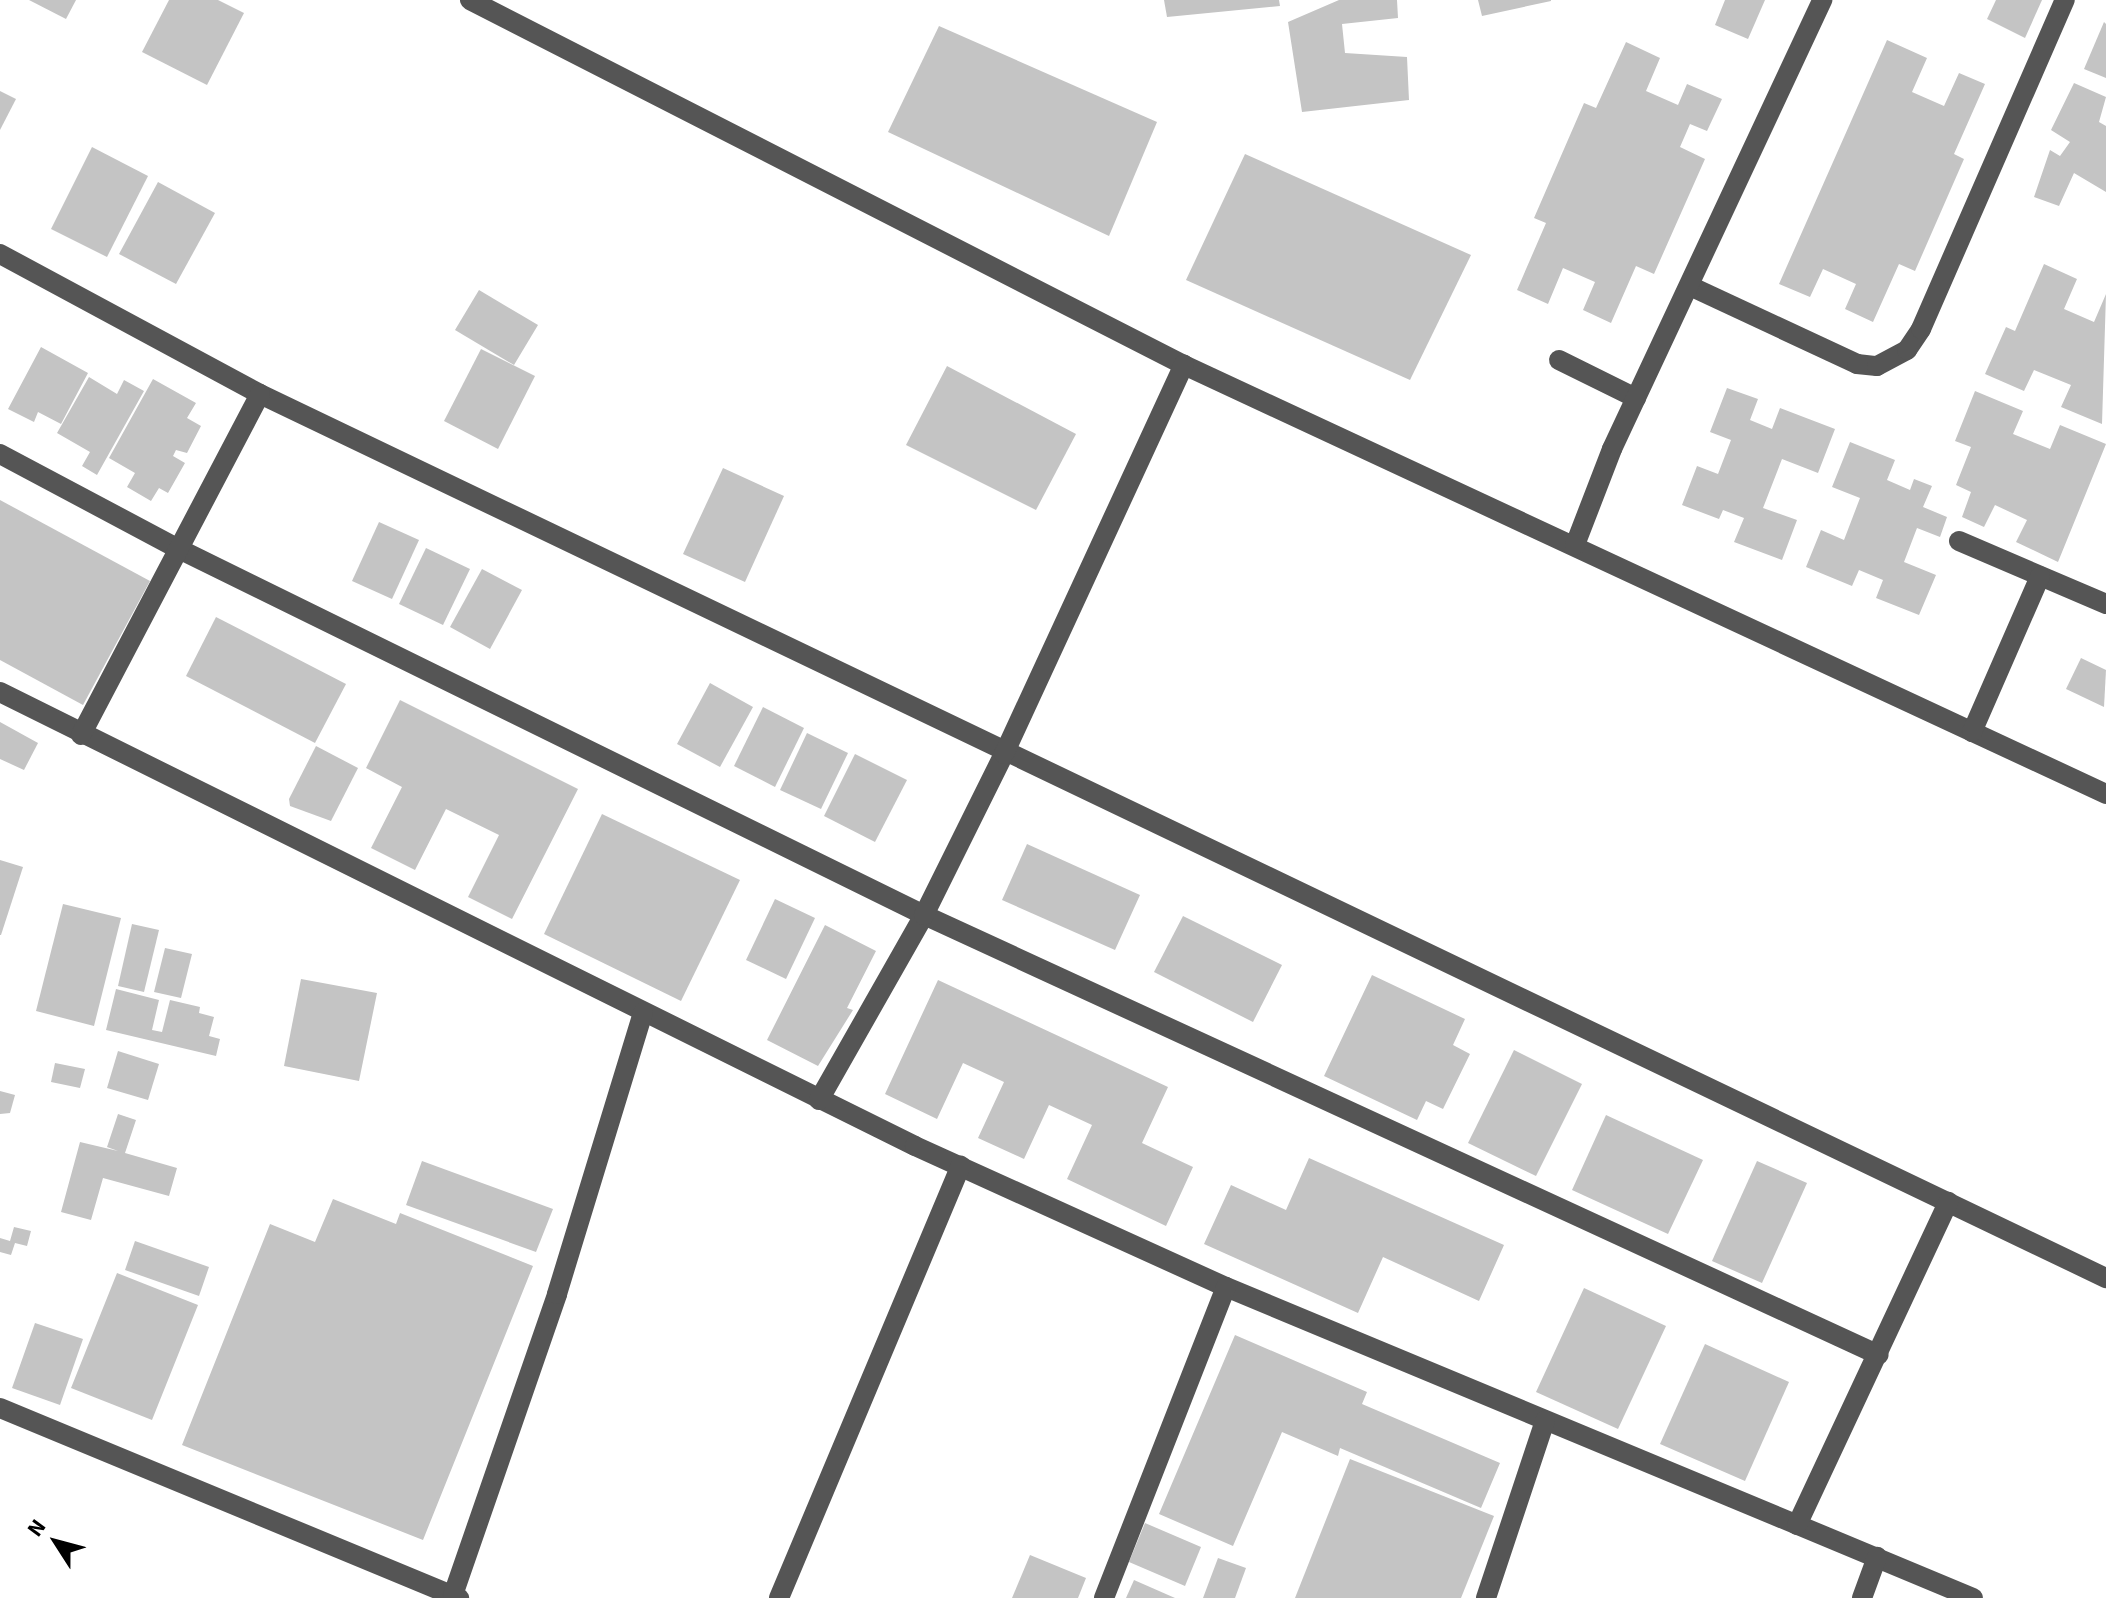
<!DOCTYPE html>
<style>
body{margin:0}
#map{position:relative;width:2106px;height:1598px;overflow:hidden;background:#fff;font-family:"Source Sans 3",sans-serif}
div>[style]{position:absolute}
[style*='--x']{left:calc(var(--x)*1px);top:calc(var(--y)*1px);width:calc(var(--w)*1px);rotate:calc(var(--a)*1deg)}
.building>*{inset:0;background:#c4c4c4}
.minor>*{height:20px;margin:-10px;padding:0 10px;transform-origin:10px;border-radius:10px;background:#555}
span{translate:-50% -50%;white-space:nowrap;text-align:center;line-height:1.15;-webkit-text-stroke:6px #fff;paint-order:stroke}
.north{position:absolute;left:16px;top:1502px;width:80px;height:80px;-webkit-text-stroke:6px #fff;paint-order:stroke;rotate:306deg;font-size:22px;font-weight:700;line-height:32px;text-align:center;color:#000}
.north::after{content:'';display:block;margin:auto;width:28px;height:36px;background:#000;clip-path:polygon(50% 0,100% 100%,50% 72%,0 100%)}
</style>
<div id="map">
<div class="building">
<i style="clip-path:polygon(29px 0,76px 0,66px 19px)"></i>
<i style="clip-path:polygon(169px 0,218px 0,244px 13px,207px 85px,142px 52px)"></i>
<i style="clip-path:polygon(1164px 0,1279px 0,1280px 6px,1167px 17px)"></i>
<i style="clip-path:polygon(1339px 0,1397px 0,1398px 18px,1342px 24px,1345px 53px,1407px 57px,1409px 100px,1302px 112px,1288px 22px)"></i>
<i style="clip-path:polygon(1478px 0,1551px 0,1551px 1px,1482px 16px)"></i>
<i style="clip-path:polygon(1725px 0,1765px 0,1748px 39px,1715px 25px)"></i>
<i style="clip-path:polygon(1996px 0,2042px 0,2025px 38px,1987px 19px)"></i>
<i style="clip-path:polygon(2104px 22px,2106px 24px,2106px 78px,2084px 69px)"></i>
<i style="clip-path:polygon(939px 26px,1157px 122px,1109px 236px,888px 132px)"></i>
<i style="clip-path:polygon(1887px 40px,1927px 58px,1912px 92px,1944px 106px,1959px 73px,1985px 84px,1954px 154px,1964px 159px,1915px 271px,1899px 264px,1873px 322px,1845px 309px,1856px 284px,1823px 269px,1810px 297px,1779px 284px)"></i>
<i style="clip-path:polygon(1626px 42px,1660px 58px,1646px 91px,1678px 105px,1687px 84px,1722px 99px,1707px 131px,1690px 124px,1680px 147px,1705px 159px,1654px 274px,1636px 266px,1611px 323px,1583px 310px,1595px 282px,1563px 268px,1548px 304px,1517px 290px,1546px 223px,1534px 218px,1584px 103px,1596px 108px)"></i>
<i style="clip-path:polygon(2074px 83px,2106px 97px,2099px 122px,2106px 126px,2106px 192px,2074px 173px,2059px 206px,2034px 197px,2050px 150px,2060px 156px,2070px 142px,2051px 130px)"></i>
<i style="clip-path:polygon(0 91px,16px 99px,0 130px)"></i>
<i style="clip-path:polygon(92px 147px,148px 176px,107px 257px,51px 229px)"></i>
<i style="clip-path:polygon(1245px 154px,1471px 255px,1410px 380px,1186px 280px)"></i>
<i style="clip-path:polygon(158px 182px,215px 213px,176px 284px,119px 254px)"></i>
<i style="clip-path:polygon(2044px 264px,2077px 279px,2064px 309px,2094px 322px,2106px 294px,2102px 424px,2061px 407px,2071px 385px,2034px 370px,2024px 391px,1985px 374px,2006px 327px,2015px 331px)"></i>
<i style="clip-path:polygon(479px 290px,538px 325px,514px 365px,455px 330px)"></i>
<i style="clip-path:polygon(41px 347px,88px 373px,61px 424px,38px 412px,34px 422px,8px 409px)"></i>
<i style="clip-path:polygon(481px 349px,535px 376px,498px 449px,444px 421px)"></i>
<i style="clip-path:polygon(947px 366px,1076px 434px,1036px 510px,906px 445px)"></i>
<i style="clip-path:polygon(89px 377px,117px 394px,124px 380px,144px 391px,97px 475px,82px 466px,90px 452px,57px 433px)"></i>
<i style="clip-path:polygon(153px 379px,196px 403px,187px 418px,201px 426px,187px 453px,176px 450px,173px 456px,185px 463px,168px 493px,159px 488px,151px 501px,127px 487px,135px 473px,109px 458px)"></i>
<i style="clip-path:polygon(1727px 388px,1758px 399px,1750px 420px,1772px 429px,1780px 408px,1835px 429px,1818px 473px,1782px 459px,1763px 508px,1797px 520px,1782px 560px,1734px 542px,1744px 518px,1723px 510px,1719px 519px,1682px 505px,1697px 466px,1718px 474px,1731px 440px,1710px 432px)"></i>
<i style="clip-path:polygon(1975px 391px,2023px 411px,2013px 434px,2050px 449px,2060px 425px,2106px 444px,2058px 562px,2016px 542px,2027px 520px,1995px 505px,1984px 527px,1962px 517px,1971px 492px,1956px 485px,1971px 447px,1955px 441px)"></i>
<i style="clip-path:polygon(1850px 442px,1895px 460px,1887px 480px,1910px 490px,1914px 479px,1932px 486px,1923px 507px,1947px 517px,1940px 537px,1917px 528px,1904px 562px,1936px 575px,1919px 615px,1876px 598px,1883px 580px,1859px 570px,1852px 586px,1806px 567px,1821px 530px,1844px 540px,1860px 498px,1832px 487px)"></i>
<i style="clip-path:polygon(723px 468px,784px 496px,745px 582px,683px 554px)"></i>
<i style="clip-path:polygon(0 500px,150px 581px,83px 705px,0 660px)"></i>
<i style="clip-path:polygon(379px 522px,419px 540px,392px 599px,352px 581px)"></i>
<i style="clip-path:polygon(426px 548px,470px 569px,443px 625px,399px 604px)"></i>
<i style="clip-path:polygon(482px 569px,522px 590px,490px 649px,450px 627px)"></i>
<i style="clip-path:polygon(216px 617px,346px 684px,315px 743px,186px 676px)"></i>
<i style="clip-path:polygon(2081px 658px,2106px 670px,2104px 707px,2066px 689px)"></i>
<i style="clip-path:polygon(710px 683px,753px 707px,720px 767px,677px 744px)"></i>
<i style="clip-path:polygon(400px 700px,578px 789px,512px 919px,468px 897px,499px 835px,446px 809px,415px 870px,371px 848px,402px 787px,366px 768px)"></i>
<i style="clip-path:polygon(763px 707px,804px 728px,775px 787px,734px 766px)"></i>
<i style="clip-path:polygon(0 722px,38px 743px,24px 770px,0 759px)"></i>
<i style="clip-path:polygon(807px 733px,848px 753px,821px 809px,780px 790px)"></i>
<i style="clip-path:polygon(316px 746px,358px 768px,331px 821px,290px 806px,289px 799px)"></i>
<i style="clip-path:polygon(855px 754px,907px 780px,875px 842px,824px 816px)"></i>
<i style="clip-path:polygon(602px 814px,740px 880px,681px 1001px,544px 934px)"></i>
<i style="clip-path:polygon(1027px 844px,1140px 895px,1115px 950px,1002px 900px)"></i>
<i style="clip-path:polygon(0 860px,23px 867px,1px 935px,0 935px)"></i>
<i style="clip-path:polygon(775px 899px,815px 918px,786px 979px,746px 960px)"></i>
<i style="clip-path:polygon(63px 904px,121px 918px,94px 1026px,36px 1011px)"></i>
<i style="clip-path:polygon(1183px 916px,1282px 965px,1253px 1022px,1154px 972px)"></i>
<i style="clip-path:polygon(132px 924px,159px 930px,144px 992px,118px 986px)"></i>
<i style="clip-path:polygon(825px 925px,876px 951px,847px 1008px,853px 1010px,818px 1066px,767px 1040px)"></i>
<i style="clip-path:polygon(165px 948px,192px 954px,181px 998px,154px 992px)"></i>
<i style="clip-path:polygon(1372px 975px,1465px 1019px,1453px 1045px,1470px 1054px,1443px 1109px,1426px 1101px,1417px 1120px,1324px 1076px)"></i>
<i style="clip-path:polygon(301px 979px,377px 993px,359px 1081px,284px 1066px)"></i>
<i style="clip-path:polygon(938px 980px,1168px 1087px,1142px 1143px,1193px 1167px,1166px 1226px,1067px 1179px,1092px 1125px,1049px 1105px,1024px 1159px,978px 1138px,1004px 1082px,963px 1063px,937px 1119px,885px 1094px)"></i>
<i style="clip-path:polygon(116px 989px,159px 1000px,152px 1030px,162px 1032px,170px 1000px,200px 1007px,199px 1013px,214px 1017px,209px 1036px,220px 1039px,216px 1056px,106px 1030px)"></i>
<i style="clip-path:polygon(1514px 1050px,1582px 1084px,1536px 1176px,1468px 1143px)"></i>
<i style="clip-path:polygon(118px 1051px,159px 1064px,148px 1100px,107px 1088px)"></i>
<i style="clip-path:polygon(55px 1063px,85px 1069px,80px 1088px,51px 1082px)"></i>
<i style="clip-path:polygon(0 1091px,15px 1095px,10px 1113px,0 1114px)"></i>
<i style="clip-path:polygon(118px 1114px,136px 1120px,125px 1153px,177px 1168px,169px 1196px,103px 1178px,91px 1220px,61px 1212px,80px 1142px,118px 1151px,107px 1147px)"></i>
<i style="clip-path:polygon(1606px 1115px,1703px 1160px,1668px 1234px,1572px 1190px)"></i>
<i style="clip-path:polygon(1309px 1158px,1504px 1245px,1479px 1301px,1383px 1257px,1358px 1313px,1204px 1244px,1231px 1185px,1286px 1210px)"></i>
<i style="clip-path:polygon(422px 1161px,553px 1209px,536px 1252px,406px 1205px)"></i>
<i style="clip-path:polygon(1757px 1161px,1807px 1183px,1762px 1283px,1712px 1261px)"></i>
<i style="clip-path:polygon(333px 1199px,396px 1224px,400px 1213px,533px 1266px,423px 1540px,182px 1445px,270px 1224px,315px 1242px)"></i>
<i style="clip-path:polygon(14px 1227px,31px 1231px,27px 1246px,15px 1243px,11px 1255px,0 1252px,0 1238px,10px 1241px)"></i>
<i style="clip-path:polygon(135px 1241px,209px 1267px,199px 1296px,125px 1270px)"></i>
<i style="clip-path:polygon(117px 1273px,198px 1305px,152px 1420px,71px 1388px)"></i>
<i style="clip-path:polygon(1584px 1288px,1666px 1326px,1618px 1429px,1536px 1392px)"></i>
<i style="clip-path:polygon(35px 1323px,83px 1339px,60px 1405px,12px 1388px)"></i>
<i style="clip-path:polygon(1235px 1335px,1367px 1392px,1362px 1404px,1500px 1463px,1481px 1508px,1340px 1448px,1338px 1456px,1282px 1432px,1233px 1546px,1159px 1514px)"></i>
<i style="clip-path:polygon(1705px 1344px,1789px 1382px,1745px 1481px,1660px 1444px)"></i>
<i style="clip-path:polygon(1350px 1459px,1494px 1516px,1461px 1598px,1295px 1598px)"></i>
<i style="clip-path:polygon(1145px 1523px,1201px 1547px,1185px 1586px,1129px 1562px)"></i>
<i style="clip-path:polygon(1030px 1555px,1086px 1578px,1078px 1598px,1012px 1598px)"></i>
<i style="clip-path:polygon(1218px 1558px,1246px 1568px,1235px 1598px,1203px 1598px)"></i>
<i style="clip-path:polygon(1134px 1580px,1175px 1598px,1126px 1598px)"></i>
</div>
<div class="minor">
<i style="--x:470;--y:0;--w:802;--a:27.08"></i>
<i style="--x:1184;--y:365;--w:1017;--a:24.95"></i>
<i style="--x:0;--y:254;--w:295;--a:28.3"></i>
<i style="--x:260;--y:394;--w:2047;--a:25.59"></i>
<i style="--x:1692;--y:287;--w:182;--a:25"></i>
<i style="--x:1857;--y:364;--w:20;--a:6"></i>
<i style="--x:1877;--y:366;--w:34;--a:-28"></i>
<i style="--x:1907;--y:350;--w:25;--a:-56"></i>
<i style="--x:1921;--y:329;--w:359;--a:-66.4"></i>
<i style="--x:1559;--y:360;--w:86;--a:26.3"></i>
<i style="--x:0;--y:454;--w:203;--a:28"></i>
<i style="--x:179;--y:549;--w:830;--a:26.16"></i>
<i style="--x:924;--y:915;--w:1051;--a:24.74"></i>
<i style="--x:1959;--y:541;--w:160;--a:23.2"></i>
<i style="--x:1575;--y:545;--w:103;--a:-68.9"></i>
<i style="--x:1612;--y:449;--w:496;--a:-64.9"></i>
<i style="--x:0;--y:692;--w:1021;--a:26.39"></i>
<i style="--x:915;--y:1146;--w:341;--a:24.4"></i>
<i style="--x:1226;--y:1287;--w:809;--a:22.6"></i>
<i style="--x:1972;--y:732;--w:170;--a:-66.4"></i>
<i style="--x:81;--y:735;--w:385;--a:-62.3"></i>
<i style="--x:819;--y:1100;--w:213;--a:-60.4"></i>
<i style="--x:924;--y:915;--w:180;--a:-63.6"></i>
<i style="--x:1004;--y:754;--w:429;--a:-65.2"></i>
<i style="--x:0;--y:1408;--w:497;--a:22.5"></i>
<i style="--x:1797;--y:1525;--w:357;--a:-64.9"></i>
<i style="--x:453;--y:1595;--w:318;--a:-70.9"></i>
<i style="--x:557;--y:1294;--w:294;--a:-73"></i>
<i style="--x:779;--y:1598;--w:469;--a:-67.2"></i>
<i style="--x:1104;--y:1598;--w:334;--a:-68.6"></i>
<i style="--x:1486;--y:1598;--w:187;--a:-71.6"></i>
<i style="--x:1862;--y:1598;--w:44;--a:-69.9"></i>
</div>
<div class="north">N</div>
</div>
